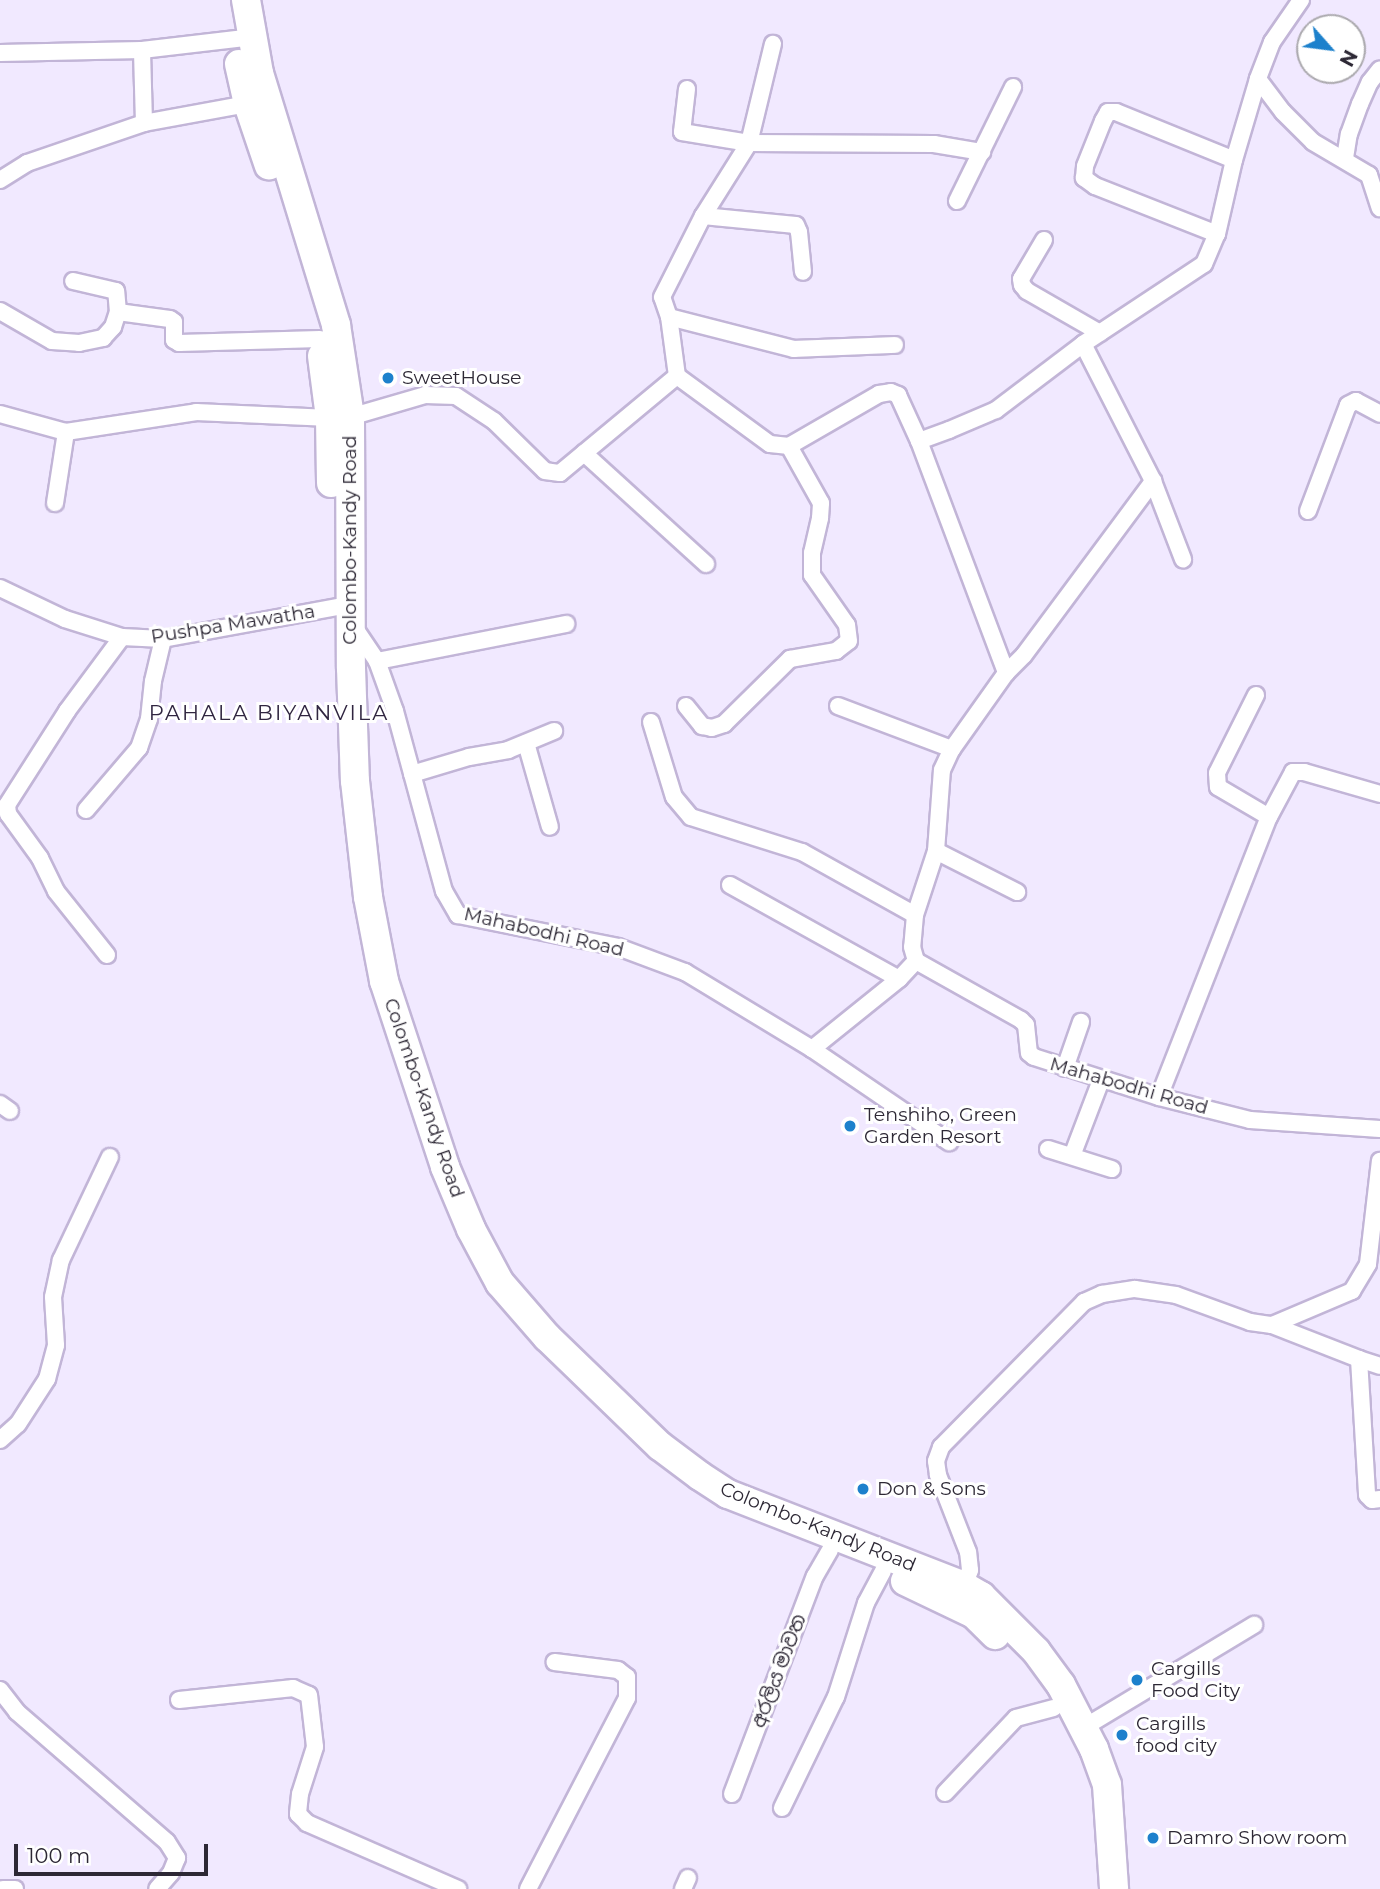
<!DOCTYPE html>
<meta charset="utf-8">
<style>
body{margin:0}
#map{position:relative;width:1380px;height:1889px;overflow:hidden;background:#f1e9ff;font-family:Montserrat,"Noto Sans Sinhala",sans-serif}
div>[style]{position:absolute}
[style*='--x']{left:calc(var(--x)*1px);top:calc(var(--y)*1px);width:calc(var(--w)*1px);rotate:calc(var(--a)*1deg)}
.roads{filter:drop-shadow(2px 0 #c2b5d7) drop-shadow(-2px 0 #c2b5d7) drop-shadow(0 2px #c2b5d7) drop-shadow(0 -2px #c2b5d7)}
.street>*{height:16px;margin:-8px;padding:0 8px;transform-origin:8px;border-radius:8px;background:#fff}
.highway>*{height:28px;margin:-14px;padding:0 14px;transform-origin:14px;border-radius:14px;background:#fff}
.dots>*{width:19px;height:19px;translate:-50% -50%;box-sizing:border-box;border:4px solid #fff;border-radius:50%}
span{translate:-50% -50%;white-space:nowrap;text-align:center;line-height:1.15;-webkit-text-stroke:6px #fff;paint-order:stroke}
.poi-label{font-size:19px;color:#2d2835}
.left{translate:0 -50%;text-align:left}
.street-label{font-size:19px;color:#2d2835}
.neighbourhood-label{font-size:21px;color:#302540;letter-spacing:2px}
.north{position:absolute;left:1296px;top:14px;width:70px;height:70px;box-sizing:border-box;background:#fff;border:2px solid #aba9ae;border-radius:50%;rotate:118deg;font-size:19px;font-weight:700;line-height:28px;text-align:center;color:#2d2835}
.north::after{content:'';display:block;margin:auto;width:24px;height:32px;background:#1d81cc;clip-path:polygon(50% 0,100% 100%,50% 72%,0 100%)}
.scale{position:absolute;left:14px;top:1844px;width:194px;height:32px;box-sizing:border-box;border:4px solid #2d2835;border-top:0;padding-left:9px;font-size:21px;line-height:24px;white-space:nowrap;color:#2d2835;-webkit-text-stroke:5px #fff;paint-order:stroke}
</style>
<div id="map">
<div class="roads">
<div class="street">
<i style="--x:1301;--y:0;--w:51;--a:124.6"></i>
<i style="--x:1272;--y:42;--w:40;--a:111"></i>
<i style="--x:1258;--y:79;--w:41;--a:52.9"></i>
<i style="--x:1283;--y:112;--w:42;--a:45"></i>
<i style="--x:1313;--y:142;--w:65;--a:30.5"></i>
<i style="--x:1369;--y:175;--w:35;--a:72"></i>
<i style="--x:0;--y:53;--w:142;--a:-1.2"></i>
<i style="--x:142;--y:50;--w:112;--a:-6.7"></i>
<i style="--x:687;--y:89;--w:43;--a:96.6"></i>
<i style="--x:682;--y:132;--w:68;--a:9.3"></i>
<i style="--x:749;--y:143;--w:102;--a:-76.4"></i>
<i style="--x:144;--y:123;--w:106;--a:-10.4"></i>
<i style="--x:1345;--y:158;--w:24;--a:-81"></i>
<i style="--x:1349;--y:134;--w:32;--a:-70"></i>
<i style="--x:1360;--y:104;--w:24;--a:-66"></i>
<i style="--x:1370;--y:82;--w:16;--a:-52"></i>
<i style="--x:0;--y:180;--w:32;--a:-32"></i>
<i style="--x:27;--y:163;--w:124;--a:-18.9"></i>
<i style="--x:144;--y:123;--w:73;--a:-91.6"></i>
<i style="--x:957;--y:201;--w:127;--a:-63.8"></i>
<i style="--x:703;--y:216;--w:93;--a:5.5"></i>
<i style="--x:796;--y:225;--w:8;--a:67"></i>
<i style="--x:799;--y:232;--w:40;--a:84.3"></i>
<i style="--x:1217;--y:234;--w:131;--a:-158.5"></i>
<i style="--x:1095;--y:186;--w:14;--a:-144"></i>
<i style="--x:1084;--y:178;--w:12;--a:-85"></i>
<i style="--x:1085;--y:166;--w:48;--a:-68.2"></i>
<i style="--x:1103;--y:121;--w:10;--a:-61"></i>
<i style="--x:1108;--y:112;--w:8;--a:0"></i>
<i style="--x:1116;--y:112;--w:127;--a:22.1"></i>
<i style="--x:1044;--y:240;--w:45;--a:120.5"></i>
<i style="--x:1021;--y:279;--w:6;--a:81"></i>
<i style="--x:1022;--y:285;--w:8;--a:50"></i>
<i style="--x:1027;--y:291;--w:84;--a:29.9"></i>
<i style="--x:0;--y:311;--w:60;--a:30"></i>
<i style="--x:52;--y:341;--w:27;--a:4"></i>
<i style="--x:79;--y:343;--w:25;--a:-12"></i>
<i style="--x:103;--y:338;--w:15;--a:-48"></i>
<i style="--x:113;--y:327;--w:16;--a:-72"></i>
<i style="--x:118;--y:312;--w:21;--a:-95"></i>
<i style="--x:116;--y:291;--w:44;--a:-166.9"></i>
<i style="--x:118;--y:312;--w:52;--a:7.7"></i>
<i style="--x:170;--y:319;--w:5;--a:37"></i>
<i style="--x:174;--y:322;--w:18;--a:90"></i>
<i style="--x:174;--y:340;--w:6;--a:31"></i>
<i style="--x:179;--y:343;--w:141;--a:-1.6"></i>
<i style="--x:669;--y:317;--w:129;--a:14.4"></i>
<i style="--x:794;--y:349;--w:101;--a:-2.3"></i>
<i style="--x:1083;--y:344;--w:154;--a:62.9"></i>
<i style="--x:1153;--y:481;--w:84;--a:69"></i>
<i style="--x:677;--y:376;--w:60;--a:-97.7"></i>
<i style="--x:669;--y:317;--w:21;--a:-109"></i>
<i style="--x:662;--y:297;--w:91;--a:-63.2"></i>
<i style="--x:703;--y:216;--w:86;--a:-57.8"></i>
<i style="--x:749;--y:143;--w:185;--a:0.3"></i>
<i style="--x:934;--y:144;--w:49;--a:9.5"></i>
<i style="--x:0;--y:414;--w:68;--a:15.3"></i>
<i style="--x:66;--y:432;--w:132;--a:-8.7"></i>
<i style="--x:196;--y:412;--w:134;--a:2.6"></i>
<i style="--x:350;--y:417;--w:78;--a:-16.3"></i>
<i style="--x:425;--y:395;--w:31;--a:2"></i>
<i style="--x:456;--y:396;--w:45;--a:33.3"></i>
<i style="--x:494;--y:421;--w:71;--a:44.4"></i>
<i style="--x:545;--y:471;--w:15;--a:8"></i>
<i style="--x:560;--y:473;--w:152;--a:-39.7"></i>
<i style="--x:677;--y:376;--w:115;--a:36.2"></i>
<i style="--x:770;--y:444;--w:19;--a:6"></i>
<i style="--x:789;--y:446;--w:104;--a:-30"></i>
<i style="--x:879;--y:394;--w:12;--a:-9"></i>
<i style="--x:891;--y:392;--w:8;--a:23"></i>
<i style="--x:898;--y:395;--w:51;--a:65.5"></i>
<i style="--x:919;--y:441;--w:32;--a:-20"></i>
<i style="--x:949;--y:430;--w:51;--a:-23.1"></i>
<i style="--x:996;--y:410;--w:109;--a:-37.2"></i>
<i style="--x:1083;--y:344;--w:145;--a:-33.5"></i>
<i style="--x:1204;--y:264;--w:33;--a:-67"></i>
<i style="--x:1217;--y:234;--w:76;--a:-77.1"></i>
<i style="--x:1234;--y:160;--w:84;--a:-73.5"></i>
<i style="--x:919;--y:441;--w:248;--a:69.4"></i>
<i style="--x:1006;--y:673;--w:25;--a:-45"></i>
<i style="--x:1024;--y:655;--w:217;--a:-53.4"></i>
<i style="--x:584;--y:453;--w:165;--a:42.3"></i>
<i style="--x:55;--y:503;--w:72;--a:-81.2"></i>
<i style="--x:1308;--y:511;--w:113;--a:-69.3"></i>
<i style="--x:1348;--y:405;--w:9;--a:-27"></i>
<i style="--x:1356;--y:401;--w:27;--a:28"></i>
<i style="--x:0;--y:588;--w:72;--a:25.5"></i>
<i style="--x:65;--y:619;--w:60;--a:17.5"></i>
<i style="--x:122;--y:637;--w:41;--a:2.8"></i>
<i style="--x:163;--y:639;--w:189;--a:-10.4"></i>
<i style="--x:352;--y:624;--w:45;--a:56"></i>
<i style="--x:377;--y:661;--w:53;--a:70.2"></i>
<i style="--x:395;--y:711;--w:187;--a:74.8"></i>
<i style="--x:444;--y:891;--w:28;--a:60"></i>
<i style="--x:458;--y:915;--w:163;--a:11.3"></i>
<i style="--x:618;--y:947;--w:72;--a:20.5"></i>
<i style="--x:685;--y:972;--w:149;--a:31.2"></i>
<i style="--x:812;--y:1049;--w:112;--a:-38.8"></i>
<i style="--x:899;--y:979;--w:25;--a:-47"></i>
<i style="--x:916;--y:961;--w:120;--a:29.3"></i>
<i style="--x:1021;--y:1020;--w:7;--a:45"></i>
<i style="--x:1026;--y:1025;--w:28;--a:84"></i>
<i style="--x:1029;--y:1053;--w:6;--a:39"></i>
<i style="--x:1034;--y:1057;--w:131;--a:17.7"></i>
<i style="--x:1159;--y:1097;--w:94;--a:14.2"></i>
<i style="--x:1250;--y:1120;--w:130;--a:4"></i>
<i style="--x:377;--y:661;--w:193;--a:-11.1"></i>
<i style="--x:1256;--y:695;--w:87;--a:116.6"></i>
<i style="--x:1217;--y:773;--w:14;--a:86"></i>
<i style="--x:1218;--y:787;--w:59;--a:30.5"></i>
<i style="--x:1269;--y:817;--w:51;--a:-61.9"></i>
<i style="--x:1293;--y:772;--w:11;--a:0"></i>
<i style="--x:1304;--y:772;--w:79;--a:16.1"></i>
<i style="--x:686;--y:706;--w:26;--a:51"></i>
<i style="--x:702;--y:726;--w:10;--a:11"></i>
<i style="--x:712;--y:728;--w:13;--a:-18"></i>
<i style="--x:724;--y:724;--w:93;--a:-44.6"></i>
<i style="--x:790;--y:659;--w:47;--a:-9.9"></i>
<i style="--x:836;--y:651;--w:16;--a:-38"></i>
<i style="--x:849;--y:641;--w:16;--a:-97"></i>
<i style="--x:847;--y:625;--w:61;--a:-125"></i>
<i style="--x:812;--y:575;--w:22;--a:-90"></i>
<i style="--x:812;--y:553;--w:36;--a:-77"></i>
<i style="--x:820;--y:518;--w:15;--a:-86"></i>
<i style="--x:821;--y:503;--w:65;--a:-119.3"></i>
<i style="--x:838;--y:706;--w:122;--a:20.7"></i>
<i style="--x:952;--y:749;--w:93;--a:-54.6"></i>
<i style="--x:651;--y:722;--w:78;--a:73"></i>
<i style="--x:674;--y:797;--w:26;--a:50"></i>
<i style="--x:691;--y:817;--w:116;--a:17.5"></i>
<i style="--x:802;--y:852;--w:129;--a:29.1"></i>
<i style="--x:915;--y:915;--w:32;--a:95"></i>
<i style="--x:912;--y:947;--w:15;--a:74"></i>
<i style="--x:526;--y:743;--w:87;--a:74.1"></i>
<i style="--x:412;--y:774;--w:59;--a:-16.6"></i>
<i style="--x:469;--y:757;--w:40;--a:-10"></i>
<i style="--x:508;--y:750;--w:50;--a:-22.4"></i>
<i style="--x:86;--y:810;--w:82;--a:-49.5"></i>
<i style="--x:139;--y:748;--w:31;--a:-71"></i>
<i style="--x:149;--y:719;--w:38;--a:-84"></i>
<i style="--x:153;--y:681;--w:43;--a:-76.6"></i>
<i style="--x:936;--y:851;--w:91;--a:26.8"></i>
<i style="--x:730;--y:885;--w:193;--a:29.1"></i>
<i style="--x:915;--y:915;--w:67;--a:-71.8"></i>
<i style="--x:936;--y:851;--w:81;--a:-85.8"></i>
<i style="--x:942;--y:770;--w:23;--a:-65"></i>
<i style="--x:107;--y:955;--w:82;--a:-128.6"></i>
<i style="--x:56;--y:891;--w:37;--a:-116"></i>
<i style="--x:40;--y:858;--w:54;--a:-126"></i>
<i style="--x:8;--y:814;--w:9;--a:-96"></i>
<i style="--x:7;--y:805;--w:112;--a:-57.4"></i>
<i style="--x:67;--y:711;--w:92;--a:-53.4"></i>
<i style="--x:812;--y:1049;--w:166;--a:34.2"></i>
<i style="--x:1065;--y:1068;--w:49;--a:-70.8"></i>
<i style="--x:1159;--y:1097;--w:301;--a:-68.6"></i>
<i style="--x:0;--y:1104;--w:12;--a:35"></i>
<i style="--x:1048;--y:1149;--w:67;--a:17.4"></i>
<i style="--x:1072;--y:1156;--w:81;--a:-69.1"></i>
<i style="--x:1272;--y:1325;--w:93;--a:21.3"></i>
<i style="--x:1359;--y:1359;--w:136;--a:86.6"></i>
<i style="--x:1367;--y:1495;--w:7;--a:45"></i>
<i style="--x:1372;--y:1500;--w:8;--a:-7"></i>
<i style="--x:1359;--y:1359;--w:22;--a:18"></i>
<i style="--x:0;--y:1440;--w:24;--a:-42"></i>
<i style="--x:18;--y:1424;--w:54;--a:-57.2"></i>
<i style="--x:47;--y:1379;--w:35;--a:-75"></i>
<i style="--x:56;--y:1345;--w:48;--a:-93.6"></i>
<i style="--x:53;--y:1297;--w:38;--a:-78"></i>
<i style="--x:61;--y:1260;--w:114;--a:-64.6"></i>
<i style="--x:964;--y:1586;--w:17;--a:-69"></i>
<i style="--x:970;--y:1570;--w:18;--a:-96"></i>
<i style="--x:968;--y:1552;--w:83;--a:-111.3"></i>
<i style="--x:938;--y:1475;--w:14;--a:-98"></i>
<i style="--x:936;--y:1461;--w:15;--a:-70"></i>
<i style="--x:941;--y:1447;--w:204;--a:-45.4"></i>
<i style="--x:1084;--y:1302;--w:20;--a:-24"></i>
<i style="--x:1102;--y:1294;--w:33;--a:-9"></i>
<i style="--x:1135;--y:1289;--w:41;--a:8.3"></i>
<i style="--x:1176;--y:1295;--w:79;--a:20"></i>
<i style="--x:1250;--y:1322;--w:22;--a:8"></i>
<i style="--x:1272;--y:1325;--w:87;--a:-23"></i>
<i style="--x:1352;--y:1291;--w:31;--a:-59"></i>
<i style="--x:1368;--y:1264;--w:104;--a:-83.4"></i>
<i style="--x:0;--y:1690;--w:28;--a:52"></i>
<i style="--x:17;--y:1712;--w:198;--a:40.9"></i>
<i style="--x:167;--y:1842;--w:19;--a:58"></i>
<i style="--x:177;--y:1858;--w:16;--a:112"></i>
<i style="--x:171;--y:1873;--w:21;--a:131"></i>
<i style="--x:179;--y:1700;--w:115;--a:-6"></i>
<i style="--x:293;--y:1688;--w:17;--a:24"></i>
<i style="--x:309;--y:1695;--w:52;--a:83.4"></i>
<i style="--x:315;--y:1747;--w:49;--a:107.7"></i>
<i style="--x:300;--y:1794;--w:20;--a:96"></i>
<i style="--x:298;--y:1814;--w:13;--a:45"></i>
<i style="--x:307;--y:1823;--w:165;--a:23.6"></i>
<i style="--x:1083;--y:1728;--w:200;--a:-31.1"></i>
<i style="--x:945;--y:1793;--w:103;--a:-46.6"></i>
<i style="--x:1016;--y:1718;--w:39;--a:-15"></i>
<i style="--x:732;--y:1794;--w:233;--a:-69.2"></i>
<i style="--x:815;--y:1576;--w:30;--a:-60"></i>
<i style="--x:782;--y:1808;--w:123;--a:-64.1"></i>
<i style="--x:836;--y:1697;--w:99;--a:-72.3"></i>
<i style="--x:866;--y:1603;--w:36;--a:-62"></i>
<i style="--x:3;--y:1889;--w:12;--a:0"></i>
<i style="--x:528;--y:1889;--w:215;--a:-62.6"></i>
<i style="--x:627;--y:1698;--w:21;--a:-90"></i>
<i style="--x:627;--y:1677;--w:11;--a:-142"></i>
<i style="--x:618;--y:1670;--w:64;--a:-172.8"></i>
<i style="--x:683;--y:1889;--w:12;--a:-66"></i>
</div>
<div class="highway">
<i style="--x:246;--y:0;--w:74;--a:79.9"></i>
<i style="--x:259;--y:73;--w:264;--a:73"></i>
<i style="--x:336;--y:325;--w:93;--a:81.3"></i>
<i style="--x:350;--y:417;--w:251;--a:89.8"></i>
<i style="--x:351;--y:668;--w:113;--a:88"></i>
<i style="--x:355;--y:781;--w:117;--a:83.6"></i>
<i style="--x:368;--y:897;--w:86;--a:79.2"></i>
<i style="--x:384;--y:981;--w:196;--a:71.8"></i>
<i style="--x:445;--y:1167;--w:67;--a:67.2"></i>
<i style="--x:471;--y:1229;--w:61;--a:61.8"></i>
<i style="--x:500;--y:1283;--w:72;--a:49"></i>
<i style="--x:547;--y:1337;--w:157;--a:44"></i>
<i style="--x:660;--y:1446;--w:50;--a:36.9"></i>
<i style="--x:700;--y:1476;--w:33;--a:33"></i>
<i style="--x:728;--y:1494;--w:253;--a:21.3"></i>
<i style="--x:964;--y:1586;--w:20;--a:30"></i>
<i style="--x:981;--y:1596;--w:78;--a:45"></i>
<i style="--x:1036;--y:1651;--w:42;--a:53.7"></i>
<i style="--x:1061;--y:1685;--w:72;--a:62.7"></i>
<i style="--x:1094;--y:1749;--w:38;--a:70"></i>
<i style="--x:1107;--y:1785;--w:104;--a:86.1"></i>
<i style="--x:239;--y:64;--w:41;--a:77.3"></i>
<i style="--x:248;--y:104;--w:65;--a:71.3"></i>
<i style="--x:322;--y:356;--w:63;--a:82.6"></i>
<i style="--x:330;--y:418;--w:65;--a:89.1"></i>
<i style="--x:905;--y:1581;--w:76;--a:25.6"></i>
<i style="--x:974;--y:1614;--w:30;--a:45"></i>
</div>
</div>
<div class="dots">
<i style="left:388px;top:378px;background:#1d81cc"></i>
<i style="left:850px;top:1126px;background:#1d81cc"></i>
<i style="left:863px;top:1489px;background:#1d81cc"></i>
<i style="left:1137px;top:1680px;background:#1d81cc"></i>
<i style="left:1122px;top:1735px;background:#1d81cc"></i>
<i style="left:1153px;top:1838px;background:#1d81cc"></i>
</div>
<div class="poi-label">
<span class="left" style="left:402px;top:378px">SweetHouse</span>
<span class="left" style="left:864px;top:1126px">Tenshiho, Green<br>Garden Resort</span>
<span class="left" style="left:877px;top:1489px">Don &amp; Sons</span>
<span class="left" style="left:1151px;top:1680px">Cargills<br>Food City</span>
<span class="left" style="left:1136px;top:1735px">Cargills<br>food city</span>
<span class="left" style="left:1167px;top:1838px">Damro Show room</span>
</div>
<div class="street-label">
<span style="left:350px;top:540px;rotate:-90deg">Colombo-Kandy Road</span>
<span style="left:233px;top:624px;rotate:-9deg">Pushpa Mawatha</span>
<span style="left:544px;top:932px;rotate:13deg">Mahabodhi Road</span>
<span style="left:1129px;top:1086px;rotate:16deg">Mahabodhi Road</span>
<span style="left:424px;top:1098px;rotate:71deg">Colombo-Kandy Road</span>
<span style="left:818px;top:1527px;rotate:22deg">Colombo-Kandy Road</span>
<span style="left:779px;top:1671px;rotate:-69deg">අරලිය මාවත</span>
</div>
<div class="neighbourhood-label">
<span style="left:269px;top:713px">PAHALA BIYANVILA</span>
</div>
<div class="north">N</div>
<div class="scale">100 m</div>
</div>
